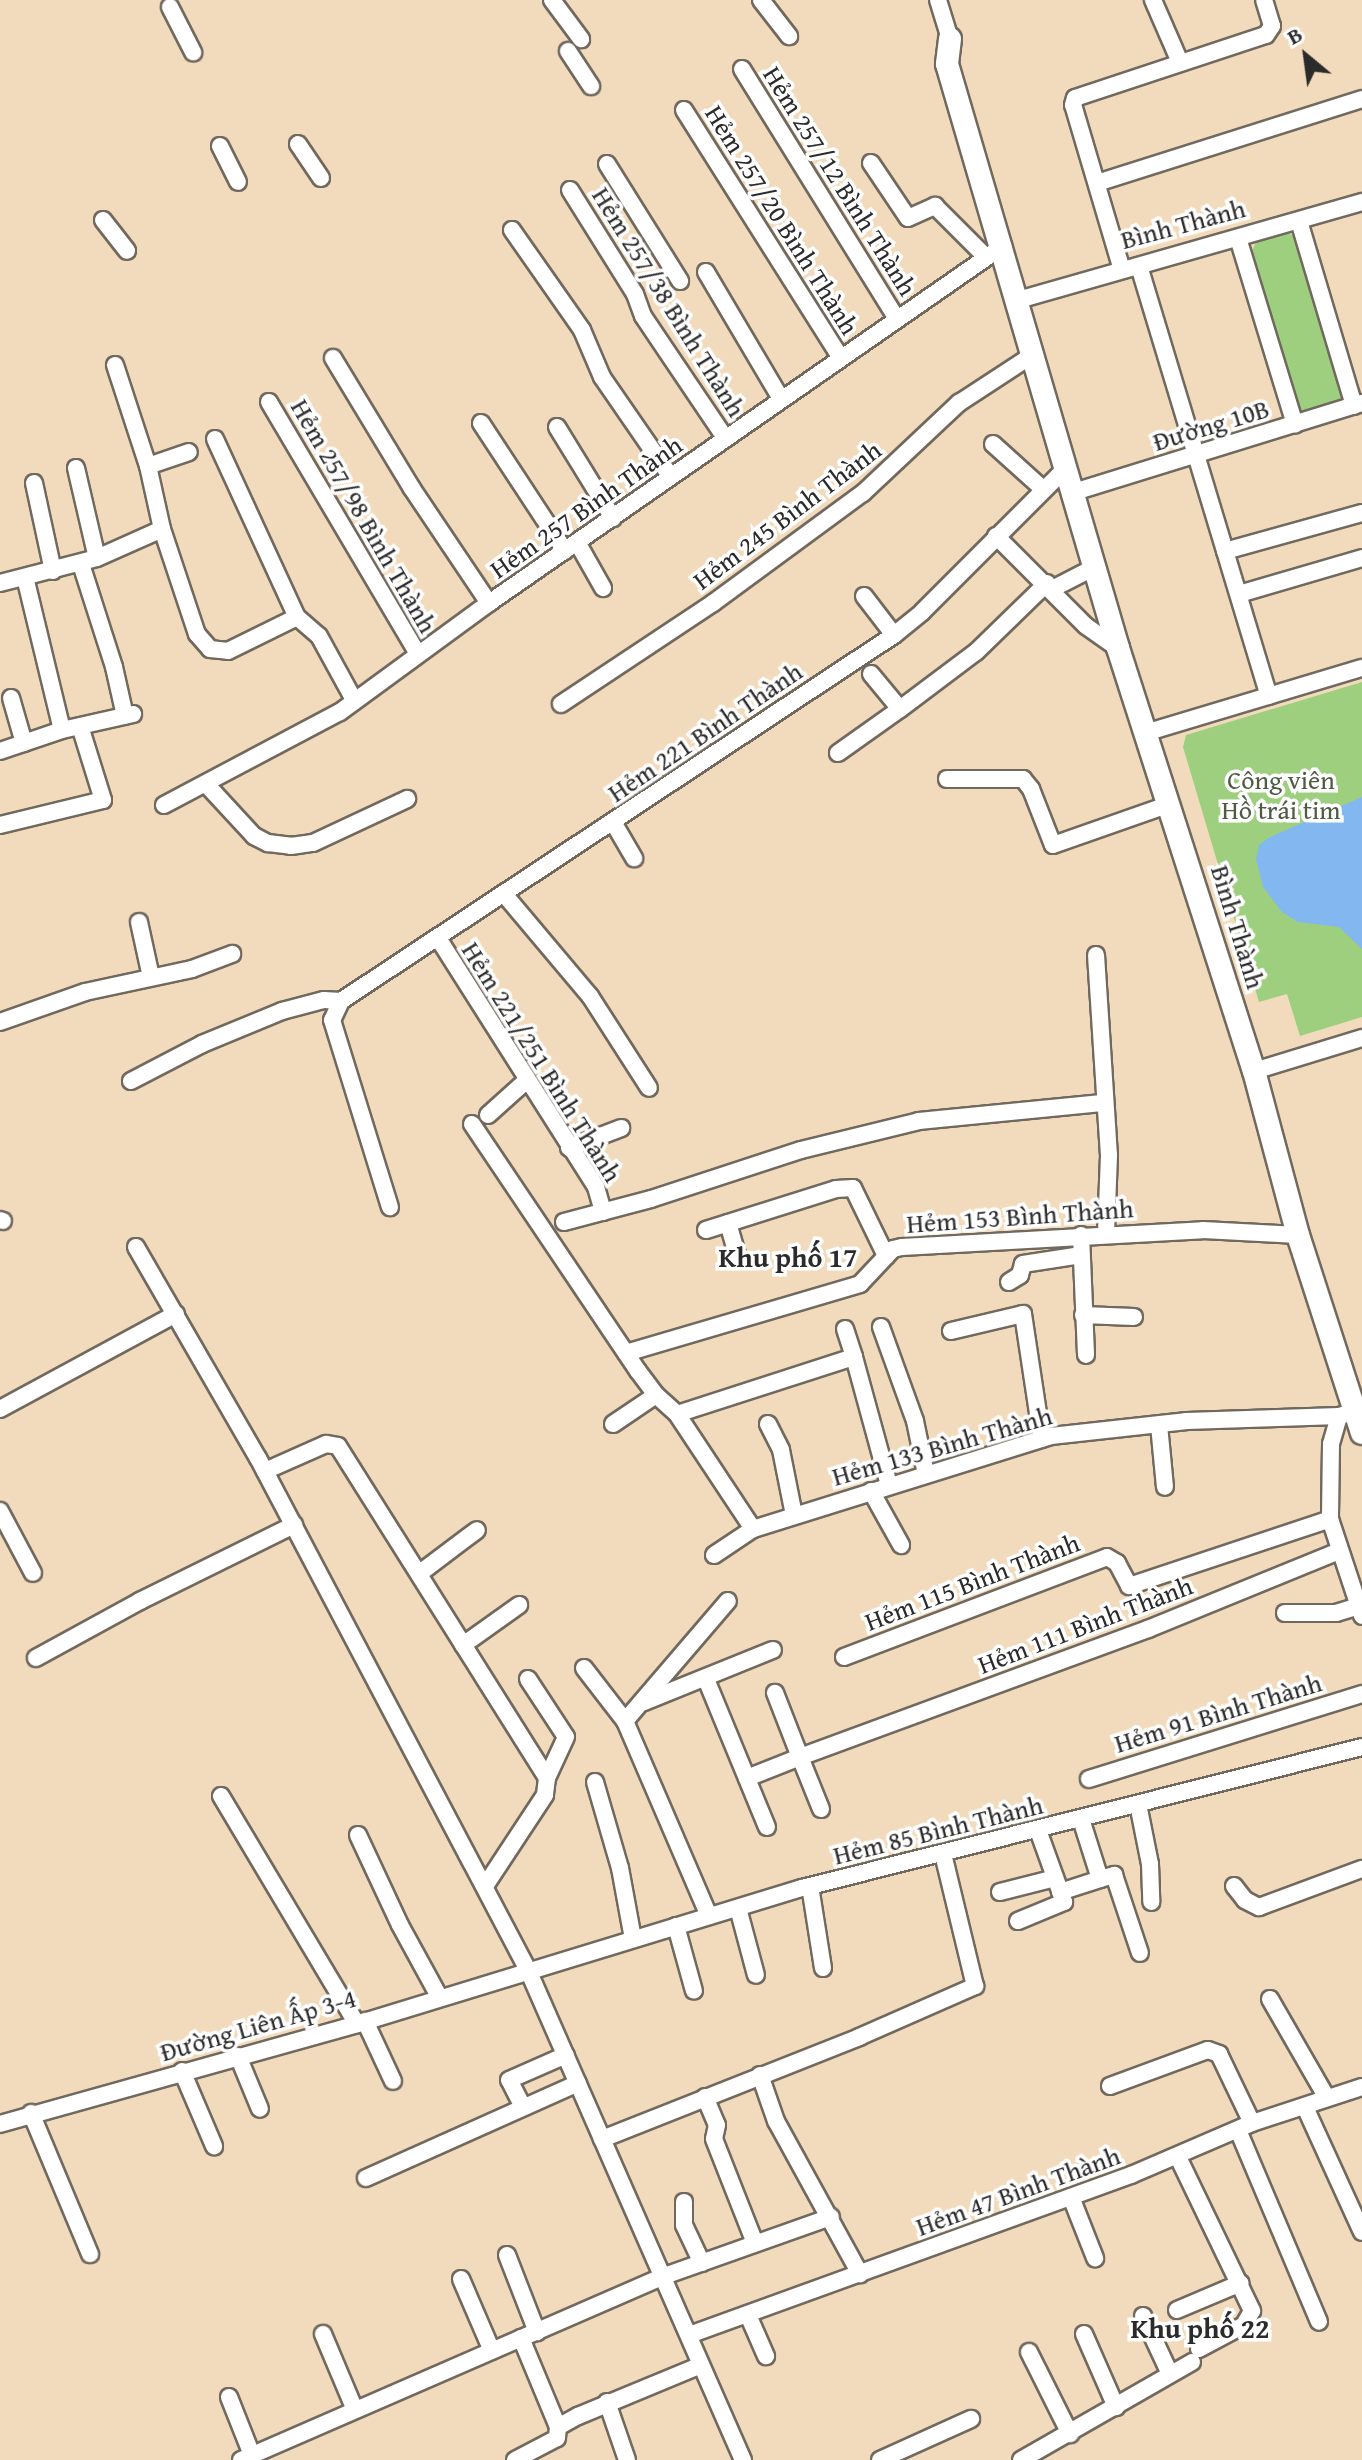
<!DOCTYPE html>
<meta charset="utf-8">
<style>
body{margin:0}
#map{position:relative;width:1362px;height:2460px;overflow:hidden;background:#f2dbbc;font-family:"Gentium Book Plus",serif}
div>[style]{position:absolute}
[style*='--x']{left:calc(var(--x)*1px);top:calc(var(--y)*1px);width:calc(var(--w)*1px);rotate:calc(var(--a)*1deg)}
.green>*{inset:0;background:#9ecf7f}
.water>*{inset:0;background:#83b7f0}
.roads{filter:drop-shadow(2px 0 #71695e) drop-shadow(-2px 0 #71695e) drop-shadow(0 2px #71695e) drop-shadow(0 -2px #71695e)}
.street>*{height:16px;margin:-8px;padding:0 8px;transform-origin:8px;border-radius:8px;background:#fff}
.secondary>*{height:22px;margin:-11px;padding:0 11px;transform-origin:11px;border-radius:11px;background:#fff}
span{translate:-50% -50%;white-space:nowrap;text-align:center;line-height:1.15;-webkit-text-stroke:7px #fff;paint-order:stroke}
.street-label{font-size:26px;color:#2b2b2b}
.park-label{font-size:26px;color:#4e5c44}
.neighbourhood-label{font-size:28px;color:#2b2b2b;font-weight:700}
.north{position:absolute;left:1266px;top:16px;width:80px;height:80px;-webkit-text-stroke:6px #fff;paint-order:stroke;rotate:331deg;font-size:22px;font-weight:700;line-height:32px;text-align:center;color:#2b2b2b}
.north::after{content:'';display:block;margin:auto;width:28px;height:36px;background:#2b2b2b;clip-path:polygon(50% 0,100% 100%,50% 72%,0 100%)}
</style>
<div id="map">
<div class="green">
<i style="clip-path:polygon(1287px 232px,1298px 239px,1344px 394px,1342px 402px,1305px 414px,1298px 409px,1251px 253px,1256px 242px)"></i>
<i style="clip-path:polygon(1362px 682px,1362px 1017px,1300px 1036px,1287px 994px,1259px 1002px,1183px 747px,1186px 735px)"></i>
</div>
<div class="water">
<i style="clip-path:polygon(1362px 797px,1362px 949px,1339px 927px,1298px 922px,1282px 912px,1263px 887px,1256px 859px,1259px 845px,1270px 837px)"></i>
</div>
<div class="roads">
<div class="street">
<i style="--x:552;--y:0;--w:49;--a:53.4"></i>
<i style="--x:761;--y:0;--w:46;--a:52.1"></i>
<i style="--x:938;--y:0;--w:41;--a:72.9"></i>
<i style="--x:1153;--y:0;--w:68;--a:66.5"></i>
<i style="--x:170;--y:7;--w:51;--a:62.9"></i>
<i style="--x:568;--y:51;--w:42;--a:56.7"></i>
<i style="--x:742;--y:69;--w:294;--a:58.2"></i>
<i style="--x:684;--y:110;--w:292;--a:57.7"></i>
<i style="--x:298;--y:144;--w:41;--a:55.9"></i>
<i style="--x:220;--y:146;--w:40;--a:63.4"></i>
<i style="--x:871;--y:163;--w:66;--a:56.1"></i>
<i style="--x:908;--y:218;--w:30;--a:-24"></i>
<i style="--x:935;--y:206;--w:72;--a:45"></i>
<i style="--x:607;--y:164;--w:138;--a:58"></i>
<i style="--x:1097;--y:183;--w:278;--a:-17.6"></i>
<i style="--x:570;--y:190;--w:123;--a:58"></i>
<i style="--x:635;--y:294;--w:23;--a:70"></i>
<i style="--x:643;--y:316;--w:148;--a:56"></i>
<i style="--x:103;--y:220;--w:39;--a:52"></i>
<i style="--x:1299;--y:221;--w:193;--a:73.4"></i>
<i style="--x:512;--y:230;--w:122;--a:55"></i>
<i style="--x:582;--y:330;--w:51;--a:66.9"></i>
<i style="--x:602;--y:377;--w:121;--a:55.4"></i>
<i style="--x:1238;--y:238;--w:195;--a:73"></i>
<i style="--x:1139;--y:266;--w:449;--a:73.2"></i>
<i style="--x:1122;--y:270;--w:172;--a:-106.5"></i>
<i style="--x:1073;--y:105;--w:7;--a:-74"></i>
<i style="--x:1075;--y:98;--w:201;--a:-18.3"></i>
<i style="--x:1266;--y:35;--w:11;--a:-56"></i>
<i style="--x:1272;--y:26;--w:27;--a:-107"></i>
<i style="--x:706;--y:272;--w:147;--a:59.4"></i>
<i style="--x:1018;--y:300;--w:358;--a:-15.9"></i>
<i style="--x:333;--y:358;--w:151;--a:58.8"></i>
<i style="--x:411;--y:487;--w:140;--a:56.1"></i>
<i style="--x:115;--y:365;--w:106;--a:71.9"></i>
<i style="--x:269;--y:402;--w:293;--a:59.4"></i>
<i style="--x:481;--y:423;--w:153;--a:56.7"></i>
<i style="--x:557;--y:427;--w:107;--a:58.4"></i>
<i style="--x:215;--y:439;--w:196;--a:65.3"></i>
<i style="--x:297;--y:617;--w:29;--a:41"></i>
<i style="--x:319;--y:636;--w:73;--a:61.3"></i>
<i style="--x:993;--y:444;--w:67;--a:42"></i>
<i style="--x:76;--y:468;--w:92;--a:76.9"></i>
<i style="--x:34;--y:483;--w:90;--a:77.8"></i>
<i style="--x:1074;--y:492;--w:301;--a:-17.2"></i>
<i style="--x:162;--y:529;--w:111;--a:71.6"></i>
<i style="--x:197;--y:634;--w:20;--a:49"></i>
<i style="--x:210;--y:649;--w:18;--a:6"></i>
<i style="--x:228;--y:651;--w:77;--a:-26.2"></i>
<i style="--x:996;--y:536;--w:127;--a:45"></i>
<i style="--x:1086;--y:626;--w:39;--a:35"></i>
<i style="--x:577;--y:542;--w:53;--a:60.5"></i>
<i style="--x:1225;--y:551;--w:142;--a:-15.5"></i>
<i style="--x:81;--y:564;--w:108;--a:72.2"></i>
<i style="--x:114;--y:667;--w:50;--a:77.3"></i>
<i style="--x:25;--y:577;--w:157;--a:76.4"></i>
<i style="--x:0;--y:583;--w:100;--a:-14.5"></i>
<i style="--x:97;--y:558;--w:71;--a:-24"></i>
<i style="--x:162;--y:529;--w:65;--a:-102.5"></i>
<i style="--x:148;--y:466;--w:43;--a:-18.9"></i>
<i style="--x:1052;--y:589;--w:48;--a:-27.1"></i>
<i style="--x:1239;--y:594;--w:128;--a:-16.3"></i>
<i style="--x:864;--y:596;--w:49;--a:52.4"></i>
<i style="--x:871;--y:674;--w:45;--a:50.4"></i>
<i style="--x:900;--y:709;--w:95;--a:-36.9"></i>
<i style="--x:976;--y:652;--w:99;--a:-44.2"></i>
<i style="--x:11;--y:698;--w:47;--a:73.9"></i>
<i style="--x:561;--y:704;--w:182;--a:-33.6"></i>
<i style="--x:713;--y:603;--w:186;--a:-36.3"></i>
<i style="--x:863;--y:493;--w:132;--a:-43.2"></i>
<i style="--x:959;--y:403;--w:90;--a:-33.2"></i>
<i style="--x:1148;--y:732;--w:223;--a:-16.7"></i>
<i style="--x:0;--y:751;--w:65;--a:-18.7"></i>
<i style="--x:62;--y:730;--w:73;--a:-12.7"></i>
<i style="--x:838;--y:753;--w:76;--a:-35.4"></i>
<i style="--x:947;--y:779;--w:76;--a:0"></i>
<i style="--x:1023;--y:779;--w:13;--a:51"></i>
<i style="--x:1031;--y:789;--w:60;--a:68.6"></i>
<i style="--x:1053;--y:845;--w:124;--a:-19.3"></i>
<i style="--x:206;--y:784;--w:71;--a:47.3"></i>
<i style="--x:254;--y:836;--w:16;--a:27"></i>
<i style="--x:268;--y:843;--w:23;--a:7"></i>
<i style="--x:291;--y:846;--w:22;--a:-8"></i>
<i style="--x:313;--y:843;--w:104;--a:-25.1"></i>
<i style="--x:164;--y:805;--w:199;--a:-27.9"></i>
<i style="--x:340;--y:712;--w:185;--a:-36.2"></i>
<i style="--x:489;--y:603;--w:626;--a:-34.78"></i>
<i style="--x:613;--y:822;--w:42;--a:59.7"></i>
<i style="--x:0;--y:825;--w:106;--a:-13.6"></i>
<i style="--x:103;--y:800;--w:77;--a:-107.3"></i>
<i style="--x:504;--y:894;--w:133;--a:49.9"></i>
<i style="--x:590;--y:996;--w:109;--a:57.3"></i>
<i style="--x:139;--y:922;--w:56;--a:77.7"></i>
<i style="--x:438;--y:938;--w:295;--a:57.6"></i>
<i style="--x:596;--y:1187;--w:26;--a:74"></i>
<i style="--x:1096;--y:955;--w:200;--a:86.3"></i>
<i style="--x:1109;--y:1155;--w:79;--a:92.2"></i>
<i style="--x:341;--y:1001;--w:663;--a:-33.5"></i>
<i style="--x:894;--y:635;--w:36;--a:-39"></i>
<i style="--x:922;--y:612;--w:204;--a:-45"></i>
<i style="--x:341;--y:1001;--w:21;--a:115"></i>
<i style="--x:332;--y:1020;--w:196;--a:72.8"></i>
<i style="--x:0;--y:1022;--w:90;--a:-19.4"></i>
<i style="--x:85;--y:992;--w:109;--a:-12.1"></i>
<i style="--x:192;--y:969;--w:43;--a:-20.6"></i>
<i style="--x:1254;--y:1071;--w:113;--a:-17"></i>
<i style="--x:131;--y:1081;--w:80;--a:-27.5"></i>
<i style="--x:202;--y:1044;--w:87;--a:-22.4"></i>
<i style="--x:282;--y:1011;--w:43;--a:-14.7"></i>
<i style="--x:324;--y:1000;--w:17;--a:3"></i>
<i style="--x:488;--y:1115;--w:52;--a:-41.9"></i>
<i style="--x:472;--y:1124;--w:298;--a:56.1"></i>
<i style="--x:638;--y:1371;--w:30;--a:53"></i>
<i style="--x:656;--y:1395;--w:28;--a:42"></i>
<i style="--x:677;--y:1414;--w:138;--a:56.5"></i>
<i style="--x:569;--y:1148;--w:56;--a:-21"></i>
<i style="--x:0;--y:1220;--w:3;--a:18"></i>
<i style="--x:564;--y:1222;--w:90;--a:-14.8"></i>
<i style="--x:651;--y:1199;--w:158;--a:-18.1"></i>
<i style="--x:801;--y:1150;--w:122;--a:-13.8"></i>
<i style="--x:919;--y:1121;--w:186;--a:-5.6"></i>
<i style="--x:728;--y:1223;--w:37;--a:74"></i>
<i style="--x:706;--y:1230;--w:136;--a:-17.5"></i>
<i style="--x:836;--y:1189;--w:17;--a:-3"></i>
<i style="--x:853;--y:1188;--w:76;--a:64.1"></i>
<i style="--x:1081;--y:1235;--w:120;--a:87.6"></i>
<i style="--x:136;--y:1247;--w:244;--a:60"></i>
<i style="--x:258;--y:1458;--w:579;--a:62.2"></i>
<i style="--x:528;--y:1970;--w:535;--a:66.31"></i>
<i style="--x:1009;--y:1282;--w:13;--a:-32"></i>
<i style="--x:1020;--y:1275;--w:11;--a:-75"></i>
<i style="--x:1023;--y:1264;--w:59;--a:-8.8"></i>
<i style="--x:1083;--y:1315;--w:51;--a:2.2"></i>
<i style="--x:881;--y:1327;--w:100;--a:70.1"></i>
<i style="--x:915;--y:1421;--w:54;--a:78.3"></i>
<i style="--x:845;--y:1329;--w:29;--a:72"></i>
<i style="--x:951;--y:1331;--w:74;--a:-13.3"></i>
<i style="--x:1023;--y:1314;--w:126;--a:81.4"></i>
<i style="--x:626;--y:1353;--w:244;--a:-16.4"></i>
<i style="--x:860;--y:1284;--w:48;--a:-46.7"></i>
<i style="--x:893;--y:1249;--w:9;--a:-13"></i>
<i style="--x:902;--y:1247;--w:301;--a:-3.2"></i>
<i style="--x:1203;--y:1230;--w:95;--a:3"></i>
<i style="--x:0;--y:1409;--w:200;--a:-28.4"></i>
<i style="--x:677;--y:1414;--w:186;--a:-17.9"></i>
<i style="--x:854;--y:1357;--w:133;--a:74.7"></i>
<i style="--x:1346;--y:1414;--w:7;--a:164"></i>
<i style="--x:1339;--y:1416;--w:29;--a:106"></i>
<i style="--x:1331;--y:1444;--w:75;--a:90.8"></i>
<i style="--x:1330;--y:1519;--w:102;--a:71.7"></i>
<i style="--x:613;--y:1424;--w:52;--a:-34"></i>
<i style="--x:768;--y:1424;--w:29;--a:63"></i>
<i style="--x:781;--y:1450;--w:66;--a:78.7"></i>
<i style="--x:1159;--y:1425;--w:62;--a:84.5"></i>
<i style="--x:265;--y:1471;--w:67;--a:-23.9"></i>
<i style="--x:326;--y:1444;--w:12;--a:9"></i>
<i style="--x:338;--y:1446;--w:392;--a:57.8"></i>
<i style="--x:547;--y:1778;--w:17;--a:97"></i>
<i style="--x:545;--y:1795;--w:109;--a:123.4"></i>
<i style="--x:871;--y:1491;--w:62;--a:60.9"></i>
<i style="--x:0;--y:1511;--w:70;--a:62"></i>
<i style="--x:714;--y:1555;--w:47;--a:-33.7"></i>
<i style="--x:753;--y:1529;--w:312;--a:-17.3"></i>
<i style="--x:1051;--y:1436;--w:137;--a:-6.3"></i>
<i style="--x:1187;--y:1421;--w:152;--a:-1.9"></i>
<i style="--x:420;--y:1573;--w:71;--a:-37"></i>
<i style="--x:1285;--y:1613;--w:51;--a:0"></i>
<i style="--x:1336;--y:1613;--w:24;--a:-17"></i>
<i style="--x:463;--y:1645;--w:69;--a:-35.5"></i>
<i style="--x:844;--y:1657;--w:281;--a:-20.8"></i>
<i style="--x:1107;--y:1557;--w:12;--a:31"></i>
<i style="--x:1117;--y:1563;--w:26;--a:62"></i>
<i style="--x:1129;--y:1586;--w:212;--a:-18.4"></i>
<i style="--x:36;--y:1658;--w:119;--a:-28.7"></i>
<i style="--x:140;--y:1601;--w:172;--a:-26.3"></i>
<i style="--x:584;--y:1668;--w:67;--a:52.3"></i>
<i style="--x:528;--y:1679;--w:69;--a:56.8"></i>
<i style="--x:566;--y:1737;--w:45;--a:114.9"></i>
<i style="--x:706;--y:1679;--w:160;--a:67.6"></i>
<i style="--x:644;--y:1702;--w:139;--a:-22"></i>
<i style="--x:747;--y:1778;--w:57;--a:-21.6"></i>
<i style="--x:800;--y:1757;--w:69;--a:-111.3"></i>
<i style="--x:1089;--y:1779;--w:286;--a:-17.3"></i>
<i style="--x:595;--y:1782;--w:90;--a:73.8"></i>
<i style="--x:620;--y:1868;--w:72;--a:79.6"></i>
<i style="--x:221;--y:1796;--w:265;--a:59.2"></i>
<i style="--x:1138;--y:1804;--w:61;--a:78.7"></i>
<i style="--x:1150;--y:1864;--w:38;--a:88"></i>
<i style="--x:821;--y:1809;--w:56;--a:-112"></i>
<i style="--x:800;--y:1757;--w:371;--a:-20.2"></i>
<i style="--x:1148;--y:1629;--w:206;--a:-22.2"></i>
<i style="--x:1081;--y:1819;--w:63;--a:72.4"></i>
<i style="--x:1100;--y:1879;--w:15;--a:-16"></i>
<i style="--x:1114;--y:1875;--w:82;--a:71.6"></i>
<i style="--x:358;--y:1835;--w:99;--a:65"></i>
<i style="--x:400;--y:1925;--w:83;--a:61.3"></i>
<i style="--x:810;--y:1886;--w:83;--a:81"></i>
<i style="--x:1234;--y:1886;--w:18;--a:52"></i>
<i style="--x:1245;--y:1900;--w:16;--a:27"></i>
<i style="--x:1259;--y:1907;--w:110;--a:-20.3"></i>
<i style="--x:1000;--y:1892;--w:57;--a:-14.3"></i>
<i style="--x:1060;--y:1892;--w:42;--a:-18"></i>
<i style="--x:738;--y:1908;--w:69;--a:75"></i>
<i style="--x:709;--y:1916;--w:212;--a:-113.3"></i>
<i style="--x:625;--y:1721;--w:158;--a:-49.4"></i>
<i style="--x:1018;--y:1921;--w:50;--a:-22.4"></i>
<i style="--x:1064;--y:1902;--w:77;--a:-109.9"></i>
<i style="--x:676;--y:1926;--w:67;--a:74.5"></i>
<i style="--x:1270;--y:1999;--w:114;--a:60.1"></i>
<i style="--x:365;--y:2021;--w:66;--a:65"></i>
<i style="--x:238;--y:2056;--w:57;--a:67.5"></i>
<i style="--x:182;--y:2071;--w:82;--a:66.9"></i>
<i style="--x:760;--y:2075;--w:49;--a:70.8"></i>
<i style="--x:776;--y:2121;--w:175;--a:61.2"></i>
<i style="--x:1110;--y:2086;--w:104;--a:-20.2"></i>
<i style="--x:1208;--y:2050;--w:12;--a:20"></i>
<i style="--x:1219;--y:2054;--w:76;--a:64.4"></i>
<i style="--x:705;--y:2097;--w:30;--a:67"></i>
<i style="--x:717;--y:2125;--w:14;--a:102"></i>
<i style="--x:714;--y:2139;--w:112;--a:68.5"></i>
<i style="--x:523;--y:2107;--w:30;--a:-117"></i>
<i style="--x:509;--y:2080;--w:62;--a:-23.7"></i>
<i style="--x:1305;--y:2107;--w:137;--a:65.5"></i>
<i style="--x:31;--y:2113;--w:153;--a:67.3"></i>
<i style="--x:0;--y:2124;--w:371;--a:-15.6"></i>
<i style="--x:357;--y:2024;--w:465;--a:-17"></i>
<i style="--x:802;--y:1888;--w:577;--a:-14.13"></i>
<i style="--x:1238;--y:2130;--w:208;--a:67.1"></i>
<i style="--x:602;--y:2139;--w:277;--a:-21.6"></i>
<i style="--x:859;--y:2037;--w:127;--a:-23.7"></i>
<i style="--x:975;--y:1986;--w:136;--a:-103.6"></i>
<i style="--x:1178;--y:2157;--w:171;--a:64.3"></i>
<i style="--x:1252;--y:2311;--w:16;--a:120"></i>
<i style="--x:1244;--y:2325;--w:51;--a:151.9"></i>
<i style="--x:366;--y:2178;--w:232;--a:-24.1"></i>
<i style="--x:1071;--y:2197;--w:66;--a:68.5"></i>
<i style="--x:684;--y:2202;--w:23;--a:90"></i>
<i style="--x:684;--y:2225;--w:42;--a:64.7"></i>
<i style="--x:507;--y:2255;--w:83;--a:68.7"></i>
<i style="--x:461;--y:2279;--w:78;--a:66.7"></i>
<i style="--x:1177;--y:2310;--w:69;--a:-22.9"></i>
<i style="--x:748;--y:2315;--w:45;--a:66.3"></i>
<i style="--x:1143;--y:2316;--w:64;--a:65"></i>
<i style="--x:323;--y:2334;--w:82;--a:67.2"></i>
<i style="--x:1084;--y:2334;--w:80;--a:66.3"></i>
<i style="--x:689;--y:2335;--w:470;--a:-19.9"></i>
<i style="--x:1131;--y:2175;--w:132;--a:-23.3"></i>
<i style="--x:1252;--y:2123;--w:116;--a:-18.1"></i>
<i style="--x:521;--y:2338;--w:96;--a:67.4"></i>
<i style="--x:1029;--y:2352;--w:92;--a:63.4"></i>
<i style="--x:229;--y:2397;--w:62;--a:68.4"></i>
<i style="--x:607;--y:2402;--w:61;--a:71"></i>
<i style="--x:241;--y:2460;--w:461;--a:-23.5"></i>
<i style="--x:664;--y:2276;--w:177;--a:-19.5"></i>
<i style="--x:515;--y:2460;--w:47;--a:-27.6"></i>
<i style="--x:557;--y:2438;--w:11;--a:-85"></i>
<i style="--x:558;--y:2427;--w:23;--a:-29"></i>
<i style="--x:578;--y:2416;--w:133;--a:-22.5"></i>
<i style="--x:880;--y:2460;--w:100;--a:-24.3"></i>
<i style="--x:1021;--y:2460;--w:197;--a:-29.8"></i>
</div>
<div class="secondary">
<i style="--x:950;--y:39;--w:25;--a:97"></i>
<i style="--x:947;--y:64;--w:609;--a:73.68"></i>
<i style="--x:1118;--y:648;--w:444;--a:72.2"></i>
<i style="--x:1254;--y:1071;--w:170;--a:75"></i>
<i style="--x:1298;--y:1235;--w:208;--a:72.1"></i>
</div>
</div>
<div class="street-label">
<span style="left:840px;top:181px;rotate:58deg">Hẻm 257/12 Bình Thành</span>
<span style="left:782px;top:220px;rotate:58deg">Hẻm 257/20 Bình Thành</span>
<span style="left:1183px;top:224px;rotate:-15deg">Bình Thành</span>
<span style="left:669px;top:302px;rotate:58deg">Hẻm 257/38 Bình Thành</span>
<span style="left:1211px;top:425px;rotate:-17deg">Đường 10B</span>
<span style="left:586px;top:507px;rotate:-35deg">Hẻm 257 Bình Thành</span>
<span style="left:787px;top:515px;rotate:-37deg">Hẻm 245 Bình Thành</span>
<span style="left:364px;top:516px;rotate:60deg">Hẻm 257/98 Bình Thành</span>
<span style="left:705px;top:732px;rotate:-34deg">Hẻm 221 Bình Thành</span>
<span style="left:1238px;top:927px;rotate:73deg">Bình Thành</span>
<span style="left:542px;top:1062px;rotate:58deg">Hẻm 221/251 Bình Thành</span>
<span style="left:1020px;top:1216px;rotate:-4deg">Hẻm 153 Bình Thành</span>
<span style="left:942px;top:1446px;rotate:-16deg">Hẻm 133 Bình Thành</span>
<span style="left:972px;top:1582px;rotate:-21deg">Hẻm 115 Bình Thành</span>
<span style="left:1085px;top:1625px;rotate:-21deg">Hẻm 111 Bình Thành</span>
<span style="left:1218px;top:1713px;rotate:-17deg">Hẻm 91 Bình Thành</span>
<span style="left:938px;top:1830px;rotate:-14deg">Hẻm 85 Bình Thành</span>
<span style="left:258px;top:2025px;rotate:-16deg">Đường Liên Ấp 3-4</span>
<span style="left:1018px;top:2191px;rotate:-20deg">Hẻm 47 Bình Thành</span>
</div>
<div class="park-label">
<span style="left:1281px;top:795px">Công viên<br>Hồ trái tim</span>
</div>
<div class="neighbourhood-label">
<span style="left:788px;top:1257px">Khu phố 17</span>
<span style="left:1200px;top:2328px">Khu phố 22</span>
</div>
<div class="north">B</div>
</div>
